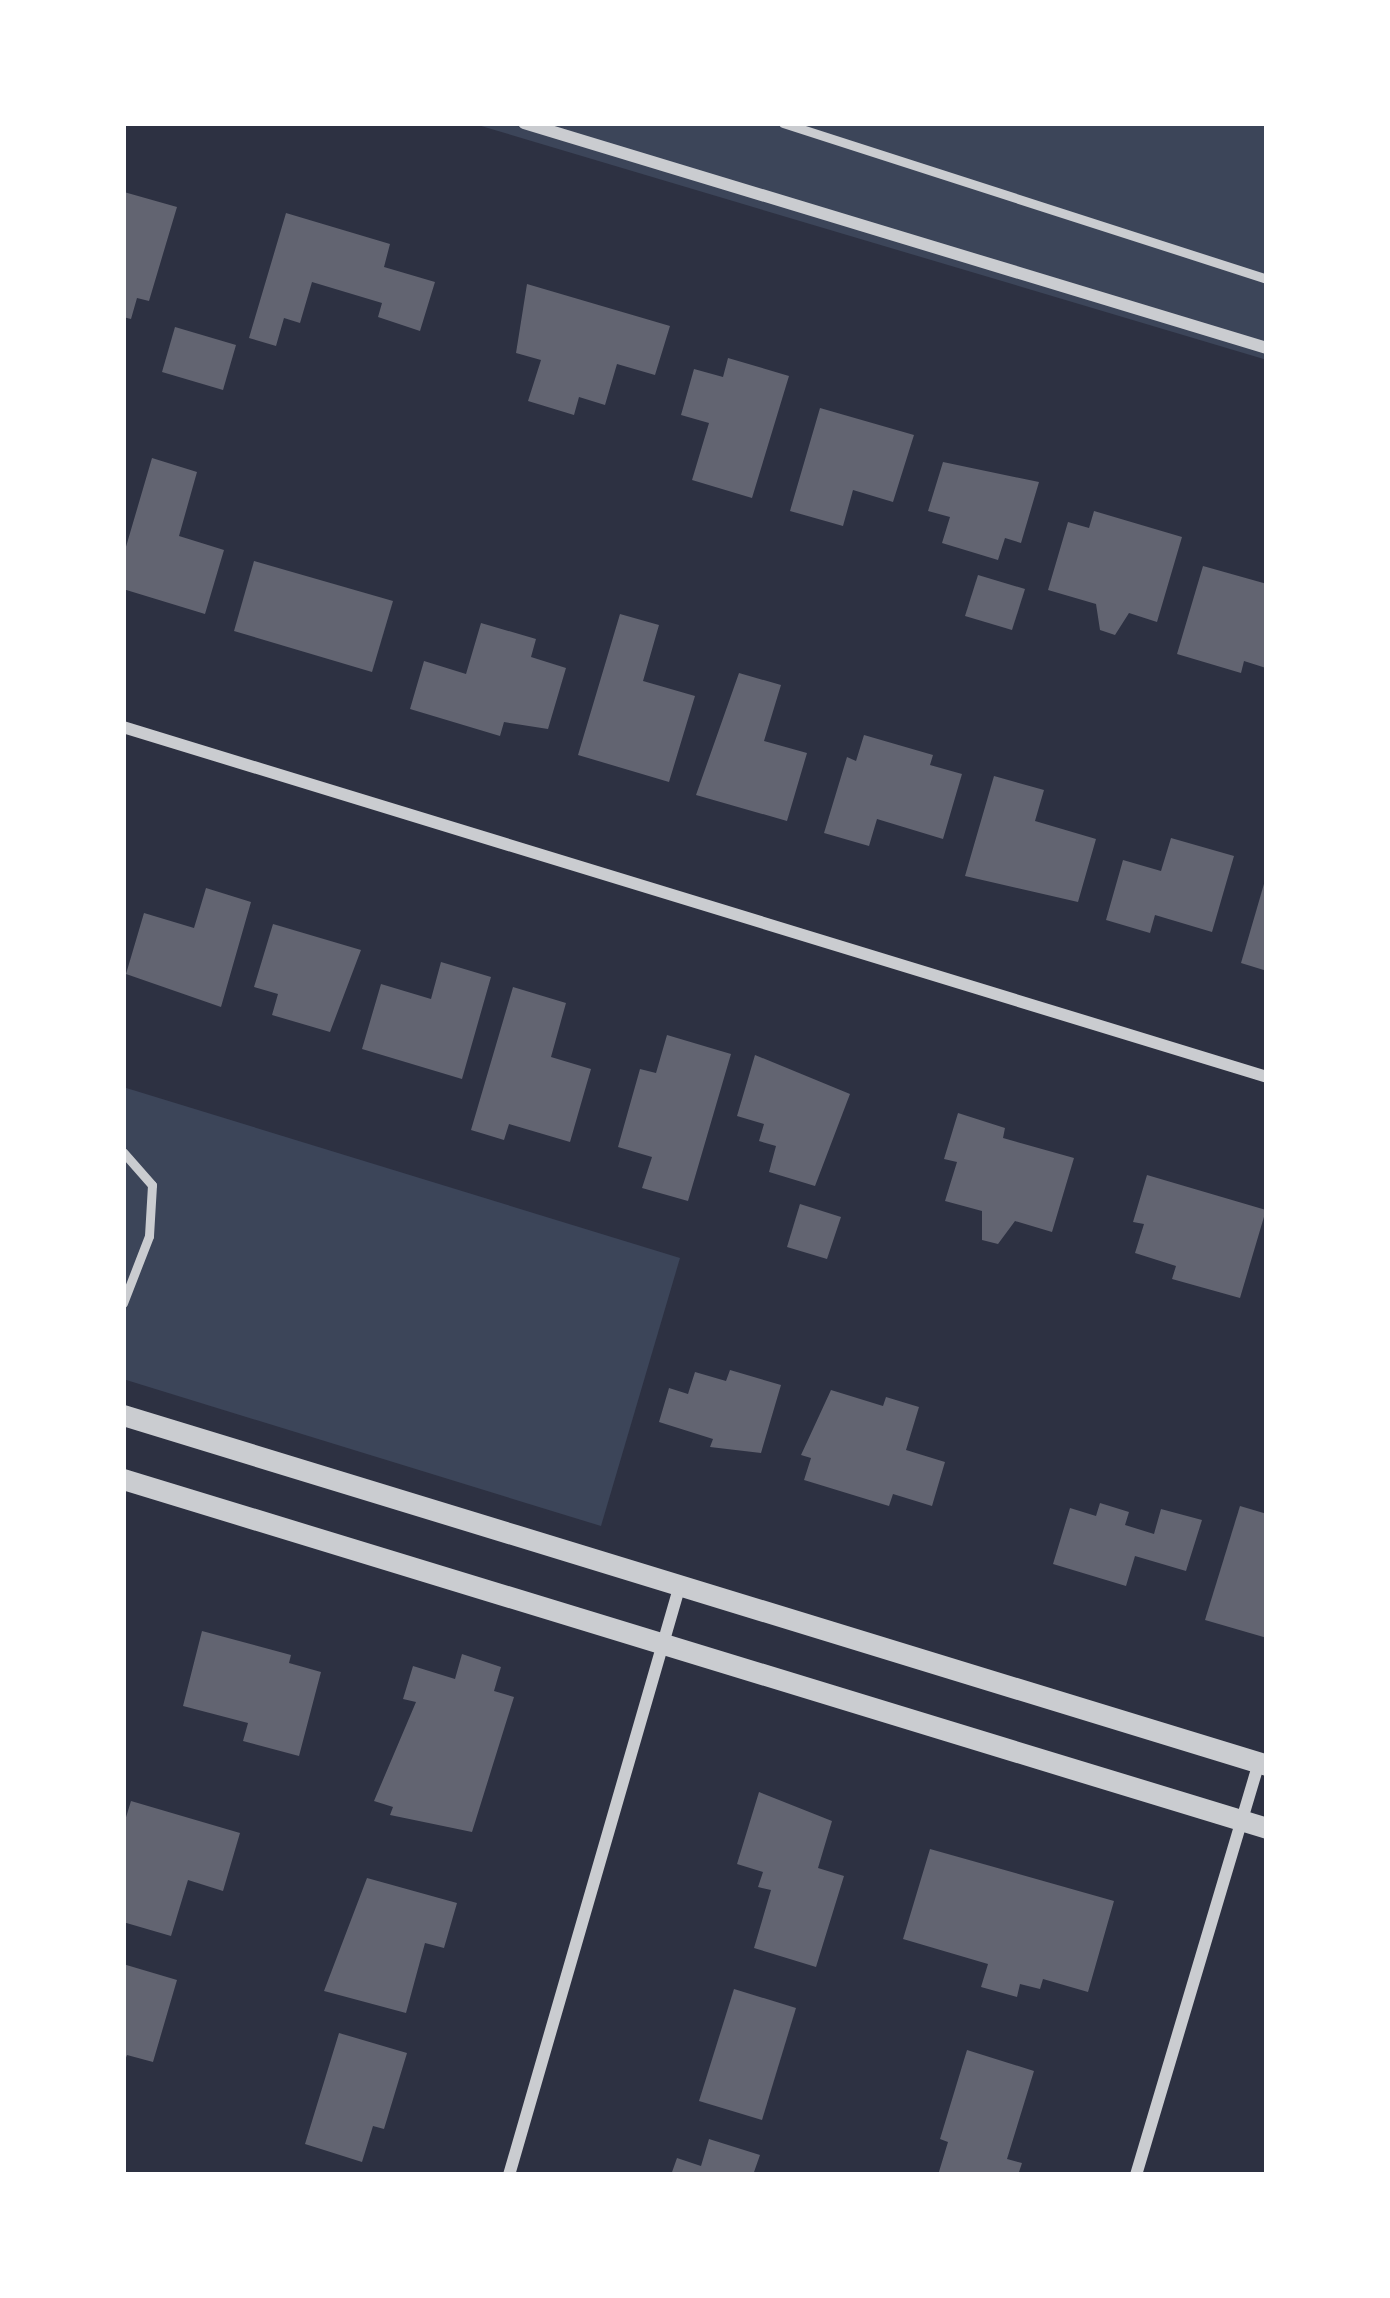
<!DOCTYPE html>
<style>
body{margin:0}
#map{position:relative;width:1390px;height:2298px;overflow:hidden;background:#2d3142;font-family:Mulish,sans-serif}
div>[style]{position:absolute}
[style*='--x']{left:calc(var(--x)*1px);top:calc(var(--y)*1px);width:calc(var(--w)*1px);rotate:calc(var(--a)*1deg)}
.green>*{inset:0;background:#3c4559}
.building>*{inset:0;background:#626471}
.service>*{height:9px;margin:-4.5px;padding:0 4.5px;transform-origin:4.5px;border-radius:4.5px;background:#caccd0}
.minor>*{height:12px;margin:-6px;padding:0 6px;transform-origin:6px;border-radius:6px;background:#caccd0}
.tertiary>*{height:21px;margin:-10.5px;padding:0 10.5px;transform-origin:10.5px;border-radius:10.5px;background:#caccd0}
span{translate:-50% -50%;white-space:nowrap;text-align:center;line-height:1.15;-webkit-text-stroke:9px #fff;paint-order:stroke}
.frame{position:absolute;inset:0;border:126px solid #fff;pointer-events:none}
</style>
<div id="map">
<div class="green">
<i style="clip-path:polygon(471px 123px,1267px 123px,1267px 360px)"></i>
<i style="clip-path:polygon(123px 1087px,680px 1258px,601px 1526px,123px 1379px)"></i>
</div>
<div class="building">
<i style="clip-path:polygon(124px 192px,177px 207px,149px 301px,137px 298px,131px 319px,123px 317px)"></i>
<i style="clip-path:polygon(286px 213px,390px 244px,384px 267px,435px 282px,420px 331px,378px 317px,382px 303px,312px 282px,300px 323px,284px 318px,276px 346px,249px 338px)"></i>
<i style="clip-path:polygon(527px 284px,670px 326px,655px 375px,617px 364px,605px 405px,579px 397px,574px 415px,528px 401px,541px 360px,516px 353px)"></i>
<i style="clip-path:polygon(175px 327px,236px 345px,223px 390px,162px 372px)"></i>
<i style="clip-path:polygon(728px 358px,789px 376px,752px 498px,692px 480px,709px 423px,681px 415px,694px 369px,723px 377px)"></i>
<i style="clip-path:polygon(820px 408px,914px 435px,893px 502px,853px 490px,843px 526px,790px 511px)"></i>
<i style="clip-path:polygon(152px 458px,197px 472px,179px 536px,224px 550px,205px 614px,123px 589px,123px 557px)"></i>
<i style="clip-path:polygon(943px 462px,1039px 482px,1021px 543px,1005px 538px,998px 560px,942px 543px,950px 517px,928px 511px)"></i>
<i style="clip-path:polygon(1094px 511px,1182px 537px,1157px 622px,1129px 613px,1115px 635px,1100px 630px,1096px 604px,1048px 590px,1068px 522px,1089px 528px)"></i>
<i style="clip-path:polygon(254px 561px,393px 601px,372px 672px,234px 631px)"></i>
<i style="clip-path:polygon(1203px 566px,1267px 584px,1266px 668px,1244px 661px,1241px 673px,1177px 654px)"></i>
<i style="clip-path:polygon(978px 575px,1025px 589px,1012px 630px,965px 616px)"></i>
<i style="clip-path:polygon(620px 614px,659px 625px,643px 681px,695px 696px,669px 782px,578px 755px)"></i>
<i style="clip-path:polygon(481px 623px,536px 639px,531px 657px,566px 668px,548px 729px,504px 722px,500px 736px,410px 709px,424px 661px,466px 674px)"></i>
<i style="clip-path:polygon(739px 673px,781px 685px,764px 741px,807px 753px,787px 821px,696px 795px)"></i>
<i style="clip-path:polygon(864px 735px,933px 755px,930px 765px,962px 774px,943px 839px,877px 819px,869px 846px,824px 833px,847px 757px,856px 761px)"></i>
<i style="clip-path:polygon(994px 776px,1044px 790px,1035px 821px,1096px 839px,1078px 902px,965px 876px)"></i>
<i style="clip-path:polygon(1171px 838px,1234px 856px,1212px 932px,1155px 915px,1150px 933px,1106px 920px,1123px 860px,1161px 871px)"></i>
<i style="clip-path:polygon(1266px 877px,1267px 877px,1267px 971px,1241px 963px)"></i>
<i style="clip-path:polygon(206px 888px,251px 902px,221px 1007px,126px 974px,144px 913px,194px 928px)"></i>
<i style="clip-path:polygon(273px 924px,361px 950px,330px 1032px,272px 1015px,278px 994px,254px 987px)"></i>
<i style="clip-path:polygon(441px 962px,491px 977px,462px 1079px,362px 1049px,381px 984px,431px 999px)"></i>
<i style="clip-path:polygon(513px 987px,566px 1003px,551px 1057px,591px 1069px,570px 1142px,509px 1124px,504px 1140px,471px 1130px)"></i>
<i style="clip-path:polygon(667px 1035px,731px 1054px,688px 1201px,642px 1188px,652px 1157px,618px 1147px,640px 1069px,656px 1073px)"></i>
<i style="clip-path:polygon(755px 1055px,850px 1094px,815px 1186px,769px 1172px,776px 1146px,759px 1141px,764px 1124px,737px 1116px)"></i>
<i style="clip-path:polygon(958px 1113px,1005px 1128px,1003px 1138px,1074px 1158px,1052px 1232px,1015px 1221px,998px 1244px,982px 1240px,982px 1211px,945px 1201px,957px 1162px,944px 1159px)"></i>
<i style="clip-path:polygon(1147px 1175px,1266px 1210px,1240px 1298px,1172px 1279px,1176px 1266px,1135px 1253px,1144px 1224px,1133px 1222px)"></i>
<i style="clip-path:polygon(800px 1204px,841px 1217px,827px 1259px,787px 1247px)"></i>
<i style="clip-path:polygon(730px 1370px,781px 1385px,761px 1453px,710px 1447px,713px 1439px,659px 1422px,669px 1388px,688px 1394px,695px 1372px,726px 1381px)"></i>
<i style="clip-path:polygon(831px 1390px,883px 1406px,886px 1397px,919px 1407px,906px 1450px,945px 1462px,932px 1506px,893px 1494px,889px 1506px,804px 1480px,811px 1458px,801px 1455px)"></i>
<i style="clip-path:polygon(1100px 1503px,1129px 1512px,1125px 1525px,1154px 1534px,1161px 1509px,1202px 1520px,1186px 1571px,1135px 1556px,1126px 1586px,1053px 1564px,1070px 1508px,1096px 1516px)"></i>
<i style="clip-path:polygon(1240px 1506px,1267px 1514px,1267px 1638px,1205px 1620px)"></i>
<i style="clip-path:polygon(202px 1631px,291px 1655px,289px 1663px,321px 1672px,299px 1756px,243px 1741px,248px 1723px,183px 1706px)"></i>
<i style="clip-path:polygon(462px 1654px,501px 1667px,494px 1691px,514px 1697px,472px 1832px,390px 1815px,393px 1807px,374px 1801px,416px 1702px,403px 1699px,413px 1666px,455px 1679px)"></i>
<i style="clip-path:polygon(759px 1792px,832px 1821px,818px 1868px,844px 1876px,816px 1967px,754px 1948px,771px 1890px,758px 1887px,763px 1872px,737px 1864px)"></i>
<i style="clip-path:polygon(131px 1801px,240px 1833px,223px 1891px,188px 1880px,171px 1936px,123px 1922px,123px 1827px)"></i>
<i style="clip-path:polygon(930px 1849px,1114px 1901px,1088px 1992px,1043px 1979px,1040px 1989px,1020px 1984px,1017px 1997px,981px 1987px,988px 1964px,903px 1939px)"></i>
<i style="clip-path:polygon(367px 1878px,457px 1903px,444px 1948px,425px 1943px,406px 2013px,324px 1991px)"></i>
<i style="clip-path:polygon(123px 1964px,177px 1980px,153px 2062px,127px 2055px,123px 2065px)"></i>
<i style="clip-path:polygon(734px 1989px,796px 2008px,762px 2120px,699px 2101px)"></i>
<i style="clip-path:polygon(339px 2033px,407px 2053px,384px 2129px,373px 2126px,362px 2162px,305px 2144px)"></i>
<i style="clip-path:polygon(967px 2050px,1034px 2071px,1007px 2159px,1022px 2163px,1018px 2175px,938px 2175px,948px 2142px,940px 2139px)"></i>
<i style="clip-path:polygon(709px 2139px,760px 2155px,753px 2175px,671px 2175px,677px 2158px,701px 2166px)"></i>
</div>
<div class="service">
<i style="--x:783;--y:123;--w:509;--a:17.86"></i>
<i style="--x:123;--y:1152;--w:44;--a:48.7"></i>
<i style="--x:152;--y:1185;--w:51;--a:93.4"></i>
<i style="--x:149;--y:1236;--w:72;--a:111.2"></i>
</div>
<div class="minor">
<i style="--x:524;--y:123;--w:776;--a:16.85"></i>
<i style="--x:123;--y:727;--w:1196;--a:17.01"></i>
<i style="--x:509;--y:2175;--w:614;--a:-73.84"></i>
<i style="--x:1136;--y:2175;--w:431;--a:-73.4"></i>
</div>
<div class="tertiary">
<i style="--x:123;--y:1415;--w:1196;--a:17.01"></i>
<i style="--x:123;--y:1479;--w:1196;--a:16.97"></i>
</div>
<div class="frame"></div>
</div>
